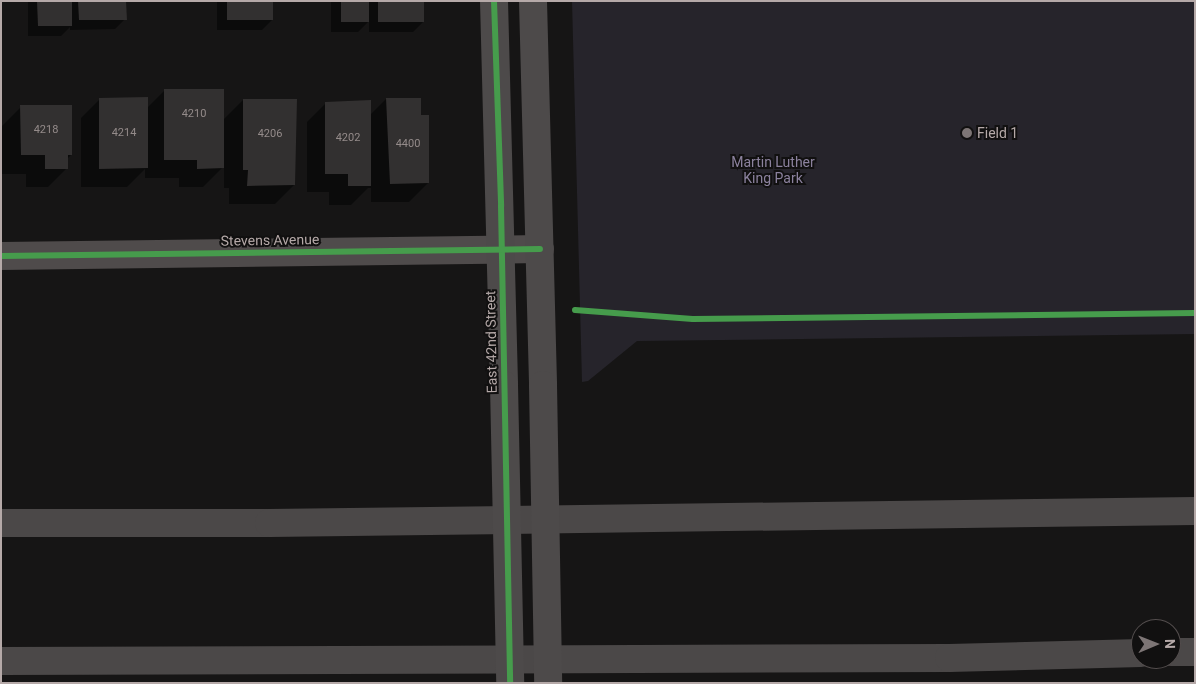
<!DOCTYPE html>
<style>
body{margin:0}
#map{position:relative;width:1196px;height:684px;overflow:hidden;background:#161515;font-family:Roboto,sans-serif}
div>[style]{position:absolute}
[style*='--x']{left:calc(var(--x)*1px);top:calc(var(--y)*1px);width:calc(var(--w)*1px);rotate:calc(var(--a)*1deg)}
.green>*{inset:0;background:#26242b}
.shadow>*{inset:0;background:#0007}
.building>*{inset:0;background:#323030}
.street>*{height:28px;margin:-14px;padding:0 14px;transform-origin:14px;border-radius:14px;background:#4f4b4b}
.secondary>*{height:28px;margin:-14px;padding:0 14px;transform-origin:14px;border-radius:14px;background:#4d4a4a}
.highway>*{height:28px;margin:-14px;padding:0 14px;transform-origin:14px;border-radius:14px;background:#4b4848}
.secondary-bridge>*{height:28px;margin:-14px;padding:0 14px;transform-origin:14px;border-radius:14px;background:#4d4a4a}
.cycleway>*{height:6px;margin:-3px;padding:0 3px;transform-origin:3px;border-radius:3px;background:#469c4c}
.dots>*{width:14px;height:14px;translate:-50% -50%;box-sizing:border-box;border:2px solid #111010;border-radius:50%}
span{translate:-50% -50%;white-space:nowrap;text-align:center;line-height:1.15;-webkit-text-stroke:4px #111010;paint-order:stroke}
.number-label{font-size:11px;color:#948b8a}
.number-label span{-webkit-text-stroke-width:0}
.poi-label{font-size:14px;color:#b5a9a8}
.left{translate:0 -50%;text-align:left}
.park-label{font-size:14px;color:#8c829e}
.street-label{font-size:14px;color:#b5a9a8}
.frame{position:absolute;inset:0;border:2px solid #b5a9a8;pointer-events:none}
.north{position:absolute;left:1131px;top:619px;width:50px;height:50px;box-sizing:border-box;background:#111010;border:1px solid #534d4d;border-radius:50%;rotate:89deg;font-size:14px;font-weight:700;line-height:20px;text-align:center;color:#b5a9a8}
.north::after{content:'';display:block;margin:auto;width:18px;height:22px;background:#7d7575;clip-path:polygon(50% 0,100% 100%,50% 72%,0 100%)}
</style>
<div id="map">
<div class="green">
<i style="clip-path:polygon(572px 1px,1195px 1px,1195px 334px,637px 341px,588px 381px,582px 382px)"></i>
</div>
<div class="shadow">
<i style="clip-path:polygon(28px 1px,125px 1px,125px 19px,115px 29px,70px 30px,70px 27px,61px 36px,28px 36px)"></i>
<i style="clip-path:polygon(217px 1px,272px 1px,272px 20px,262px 30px,217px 30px)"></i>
<i style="clip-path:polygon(331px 1px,423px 1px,423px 22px,413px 32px,369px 32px,369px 21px,358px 32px,331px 32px)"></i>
<i style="clip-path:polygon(164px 91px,222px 121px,243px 100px,294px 185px,275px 204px,229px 204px,229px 188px,224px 188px,224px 166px,203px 187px,179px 187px,179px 178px,145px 178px,145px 169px,127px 187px,81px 187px,81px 118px,100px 99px,146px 109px)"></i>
<i style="clip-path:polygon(386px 99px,419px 117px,428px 183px,409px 202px,371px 202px,371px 188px,368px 188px,351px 205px,329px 205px,329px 192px,307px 192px,307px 122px,326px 103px,369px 116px)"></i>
<i style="clip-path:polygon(21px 107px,71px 155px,67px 159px,67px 168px,48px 187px,26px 187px,26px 174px,2px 174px,2px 126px)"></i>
</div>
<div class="building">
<i style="clip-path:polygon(37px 1px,72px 1px,72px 26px,38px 26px)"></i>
<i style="clip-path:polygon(78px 1px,126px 1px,127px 20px,79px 20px)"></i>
<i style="clip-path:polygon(227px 1px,273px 1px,273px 20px,227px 20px)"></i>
<i style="clip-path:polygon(341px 1px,369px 1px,369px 22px,341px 22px)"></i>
<i style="clip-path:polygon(378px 1px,424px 1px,424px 22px,378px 22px)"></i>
<i style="clip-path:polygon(164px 89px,224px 89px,224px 168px,197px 169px,197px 160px,164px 160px)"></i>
<i style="clip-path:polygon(148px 97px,148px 168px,99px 169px,99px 98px)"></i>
<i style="clip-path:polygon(386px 98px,421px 98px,421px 115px,429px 115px,429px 183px,390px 184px)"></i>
<i style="clip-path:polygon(243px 99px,297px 99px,295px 185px,247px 186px,248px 170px,243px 170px)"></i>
<i style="clip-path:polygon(371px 100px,371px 186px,348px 186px,348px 174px,325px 174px,325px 102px)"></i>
<i style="clip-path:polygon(20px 105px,72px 105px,72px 155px,68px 155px,68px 169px,45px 169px,45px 155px,21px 155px)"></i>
</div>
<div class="street">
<i style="--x:1;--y:256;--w:539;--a:-0.74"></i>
</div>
<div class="secondary">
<i style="--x:494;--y:1;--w:384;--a:88.5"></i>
<i style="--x:533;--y:1;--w:384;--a:88.5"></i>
</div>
<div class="highway">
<i style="--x:1;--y:523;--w:268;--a:0"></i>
<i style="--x:269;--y:523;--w:926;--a:-0.74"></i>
<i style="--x:1171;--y:652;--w:24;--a:0"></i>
<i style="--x:1;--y:661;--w:948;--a:-0.18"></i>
<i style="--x:949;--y:658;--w:192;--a:-1.5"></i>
</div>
<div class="secondary-bridge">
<i style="--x:504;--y:385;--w:298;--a:88.8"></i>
<i style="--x:543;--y:385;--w:298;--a:89"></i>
</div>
<div class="cycleway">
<i style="--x:494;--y:1;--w:205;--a:88"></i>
<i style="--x:501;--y:206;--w:477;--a:88.9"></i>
<i style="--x:1;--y:256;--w:539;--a:-0.74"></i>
<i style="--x:575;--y:310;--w:118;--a:4.4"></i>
<i style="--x:693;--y:319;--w:502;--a:-0.68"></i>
</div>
<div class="dots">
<i style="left:967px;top:133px;background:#7d7575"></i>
</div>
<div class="number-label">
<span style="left:194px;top:114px">4210</span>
<span style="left:46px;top:130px">4218</span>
<span style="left:124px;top:133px">4214</span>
<span style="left:270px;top:134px">4206</span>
<span style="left:348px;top:138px">4202</span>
<span style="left:408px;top:144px">4400</span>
</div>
<div class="poi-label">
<span class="left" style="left:977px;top:133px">Field 1</span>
</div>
<div class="park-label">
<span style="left:773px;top:170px">Martin Luther<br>King Park</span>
</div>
<div class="street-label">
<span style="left:270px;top:240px;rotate:-1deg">Stevens Avenue</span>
<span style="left:491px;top:342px;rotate:-91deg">East 42nd Street</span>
</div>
<div class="frame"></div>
<div class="north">N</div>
</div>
